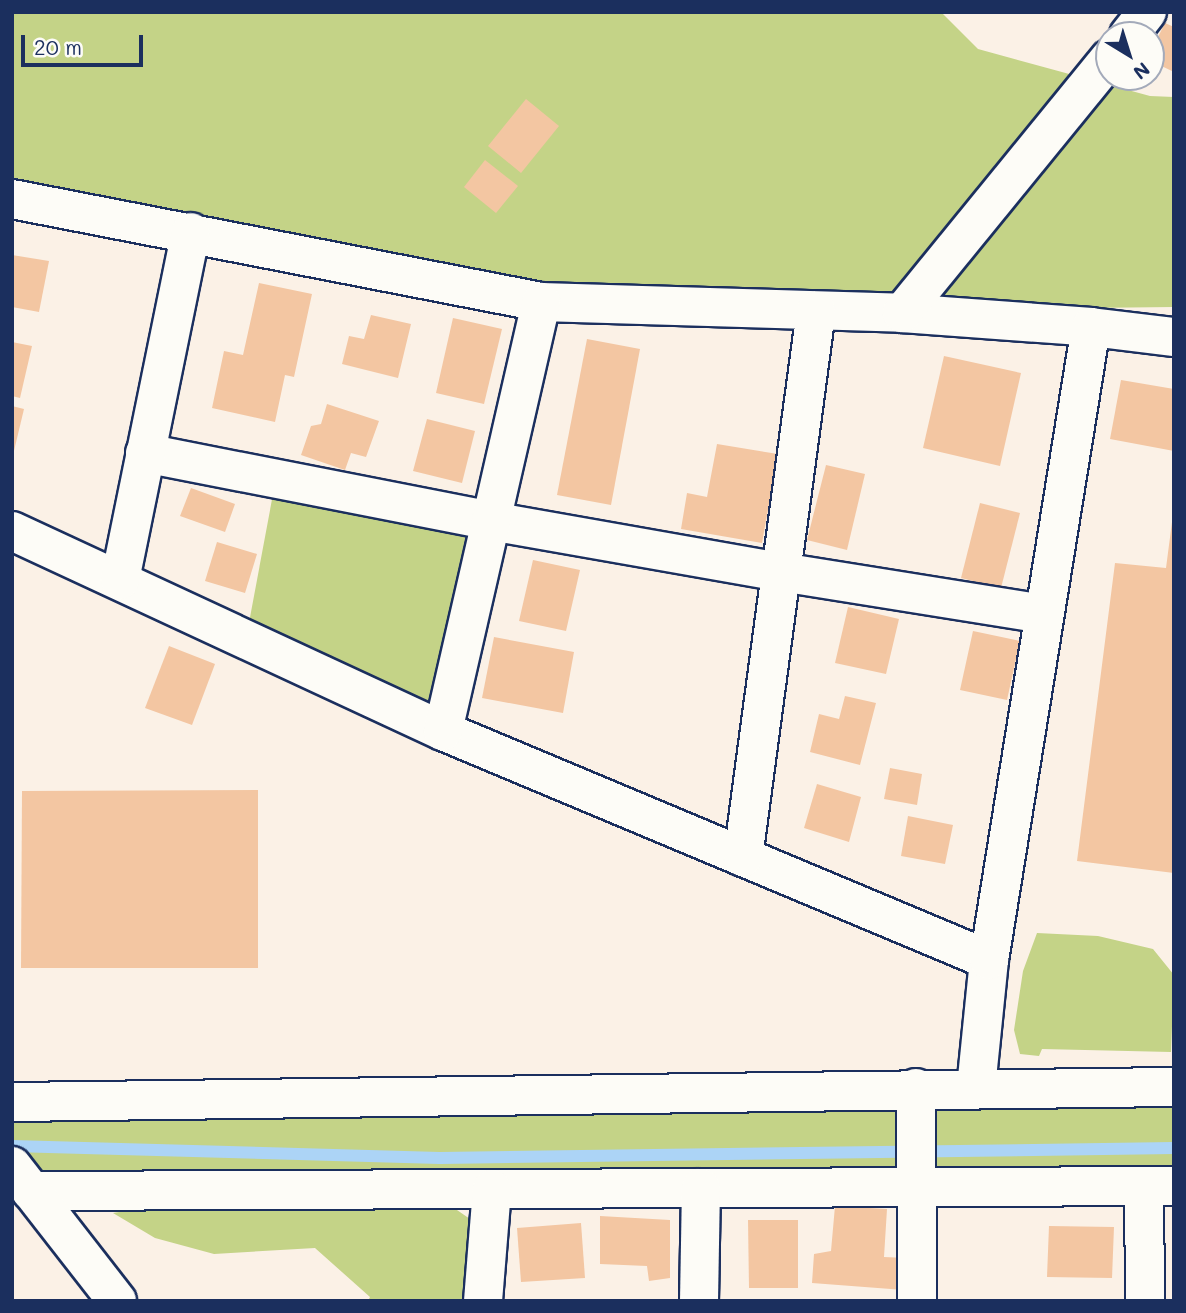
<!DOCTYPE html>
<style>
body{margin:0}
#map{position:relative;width:1186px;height:1313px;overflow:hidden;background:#fbf1e6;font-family:Mali,sans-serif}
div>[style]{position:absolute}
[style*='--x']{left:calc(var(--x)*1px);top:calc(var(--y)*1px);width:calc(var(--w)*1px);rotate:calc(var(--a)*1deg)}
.green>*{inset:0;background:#c4d387}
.stream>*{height:12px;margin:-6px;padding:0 6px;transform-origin:6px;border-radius:6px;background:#acd4f6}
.building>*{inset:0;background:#f3c6a2}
.roads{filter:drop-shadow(2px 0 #1b2f5e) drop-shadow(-2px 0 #1b2f5e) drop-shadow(0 2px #1b2f5e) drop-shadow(0 -2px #1b2f5e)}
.minor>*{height:38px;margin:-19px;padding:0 19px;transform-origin:19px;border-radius:19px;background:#fdfcf7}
.major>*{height:38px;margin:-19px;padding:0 19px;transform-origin:19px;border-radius:19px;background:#fdfcf7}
span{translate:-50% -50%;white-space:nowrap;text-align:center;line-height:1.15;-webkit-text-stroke:6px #fdfcf7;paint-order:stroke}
.frame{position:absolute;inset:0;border:14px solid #1b2f5e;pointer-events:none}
.north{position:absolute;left:1095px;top:21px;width:70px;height:70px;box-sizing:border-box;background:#fdfcf7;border:2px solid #a3aaba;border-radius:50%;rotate:142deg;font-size:19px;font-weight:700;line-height:28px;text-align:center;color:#1b2f5e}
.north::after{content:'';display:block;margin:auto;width:24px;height:32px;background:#1b2f5e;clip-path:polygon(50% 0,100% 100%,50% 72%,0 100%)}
.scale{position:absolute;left:21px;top:35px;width:122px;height:32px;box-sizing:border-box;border:4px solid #1b2f5e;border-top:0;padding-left:9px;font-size:21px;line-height:24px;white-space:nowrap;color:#1b2f5e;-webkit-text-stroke:5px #fdfcf7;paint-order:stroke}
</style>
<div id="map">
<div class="green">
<i style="clip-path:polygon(12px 12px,941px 12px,978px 49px,1150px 96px,1174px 97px,1174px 307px,816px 311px,541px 302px,12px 199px)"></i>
<i style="clip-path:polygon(276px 478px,488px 535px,443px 731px,246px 639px)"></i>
<i style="clip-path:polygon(1037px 933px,1098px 936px,1153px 949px,1174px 975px,1171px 1052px,1042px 1049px,1039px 1056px,1020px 1054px,1014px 1030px,1023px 971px)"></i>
<i style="clip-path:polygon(1174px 1087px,1174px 1186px,428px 1190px,470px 1219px,469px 1301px,368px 1301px,370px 1297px,315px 1248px,214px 1254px,155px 1238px,113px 1213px,247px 1191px,12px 1184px,12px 1118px)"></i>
</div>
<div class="stream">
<i style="--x:12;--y:1146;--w:428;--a:1.6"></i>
<i style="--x:440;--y:1158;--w:734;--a:-0.78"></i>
</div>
<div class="building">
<i style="clip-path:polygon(1165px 23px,1174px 27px,1174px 72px,1151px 61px,1151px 51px)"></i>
<i style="clip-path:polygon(526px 99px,559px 126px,521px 173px,488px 146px)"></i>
<i style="clip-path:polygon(485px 160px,518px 186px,496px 213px,464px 187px)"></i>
<i style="clip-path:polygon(12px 255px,49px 261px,39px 312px,12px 307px)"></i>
<i style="clip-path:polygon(259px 283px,312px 294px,294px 377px,285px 375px,275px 422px,212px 408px,224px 351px,243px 355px)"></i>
<i style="clip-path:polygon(371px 315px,411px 324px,398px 378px,342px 364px,349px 336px,364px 339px)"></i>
<i style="clip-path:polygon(453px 318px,502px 329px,484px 404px,436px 393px)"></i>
<i style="clip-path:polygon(587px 339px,640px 349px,611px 505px,557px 495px)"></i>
<i style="clip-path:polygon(12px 342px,32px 346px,20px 398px,12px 396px)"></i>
<i style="clip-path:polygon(944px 356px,1021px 373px,1000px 466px,923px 448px)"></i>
<i style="clip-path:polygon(1121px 380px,1174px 389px,1174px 451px,1110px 439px)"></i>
<i style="clip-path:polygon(327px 404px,379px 421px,366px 457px,351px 453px,345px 470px,301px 455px,311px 426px,321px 424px)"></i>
<i style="clip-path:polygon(12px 406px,24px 409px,13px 455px,12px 455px)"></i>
<i style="clip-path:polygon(427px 419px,475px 431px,462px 483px,413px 471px)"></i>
<i style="clip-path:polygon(717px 444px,778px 454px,762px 543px,681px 529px,687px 493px,707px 497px)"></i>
<i style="clip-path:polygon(826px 465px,865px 474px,847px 550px,807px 540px)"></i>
<i style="clip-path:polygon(191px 488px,235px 504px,225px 532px,180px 516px)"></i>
<i style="clip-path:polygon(980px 503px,1020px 513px,1001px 588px,961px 578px)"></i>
<i style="clip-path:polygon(1172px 522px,1174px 873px,1077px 861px,1115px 563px,1166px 568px)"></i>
<i style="clip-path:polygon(217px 542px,257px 554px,245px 593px,205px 581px)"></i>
<i style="clip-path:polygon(533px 560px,580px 570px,566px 631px,519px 621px)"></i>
<i style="clip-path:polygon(848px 607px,899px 619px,886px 674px,835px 663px)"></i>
<i style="clip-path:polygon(973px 631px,1020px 641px,1007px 700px,960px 690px)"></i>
<i style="clip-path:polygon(494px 637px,574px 652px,563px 713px,482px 698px)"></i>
<i style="clip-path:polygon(169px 646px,215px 664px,192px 725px,145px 708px)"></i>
<i style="clip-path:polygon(845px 696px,876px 703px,860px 765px,810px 752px,819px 714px,839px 719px)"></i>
<i style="clip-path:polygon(890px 768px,922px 774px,917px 805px,884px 799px)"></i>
<i style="clip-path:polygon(817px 784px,861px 797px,849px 842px,804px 828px)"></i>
<i style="clip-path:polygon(258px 790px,258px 968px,21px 968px,22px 791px)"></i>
<i style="clip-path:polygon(908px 816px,953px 825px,945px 864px,901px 856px)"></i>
<i style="clip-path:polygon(835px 1206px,887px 1209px,884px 1257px,906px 1258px,904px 1290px,812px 1283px,814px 1254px,831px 1251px)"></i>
<i style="clip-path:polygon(600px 1216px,670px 1220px,670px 1278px,649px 1281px,647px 1266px,600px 1264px)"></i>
<i style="clip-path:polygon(748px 1220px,798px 1220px,798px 1288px,749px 1288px)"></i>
<i style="clip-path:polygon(581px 1223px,585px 1278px,521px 1282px,517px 1228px)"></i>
<i style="clip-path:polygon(1049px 1226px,1114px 1227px,1112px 1278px,1047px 1277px)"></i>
</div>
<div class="roads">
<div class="minor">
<i style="--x:1129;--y:35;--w:29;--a:-52"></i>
<i style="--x:12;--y:199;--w:539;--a:11.02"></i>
<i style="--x:541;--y:302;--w:361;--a:1.7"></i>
<i style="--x:902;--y:313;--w:190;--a:4.2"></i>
<i style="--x:1091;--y:327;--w:84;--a:6.9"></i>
<i style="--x:902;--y:313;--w:328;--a:-50.8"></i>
<i style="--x:145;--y:453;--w:353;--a:11.1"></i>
<i style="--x:491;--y:521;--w:294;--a:10"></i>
<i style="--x:781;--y:572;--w:266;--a:9.1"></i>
<i style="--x:12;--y:531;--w:475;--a:24.9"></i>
<i style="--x:443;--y:731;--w:592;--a:22.75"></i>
<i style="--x:120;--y:580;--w:355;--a:-78.5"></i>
<i style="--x:443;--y:731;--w:440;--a:-77.1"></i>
<i style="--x:743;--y:857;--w:551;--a:-82.38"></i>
<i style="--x:916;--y:1088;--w:213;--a:89.7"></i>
<i style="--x:976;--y:1088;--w:129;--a:-84.2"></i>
<i style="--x:989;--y:960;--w:641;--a:-80.85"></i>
<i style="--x:12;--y:1102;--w:1162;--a:-0.74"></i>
<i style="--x:1144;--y:1186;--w:115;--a:89.5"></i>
<i style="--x:31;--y:1191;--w:1143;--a:-0.25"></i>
<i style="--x:483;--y:1301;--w:112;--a:-85.4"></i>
<i style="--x:699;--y:1301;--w:113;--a:-89"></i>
</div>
<div class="major">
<i style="--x:12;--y:1166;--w:171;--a:52.1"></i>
</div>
</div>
<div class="frame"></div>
<div class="north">N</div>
<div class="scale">20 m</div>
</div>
